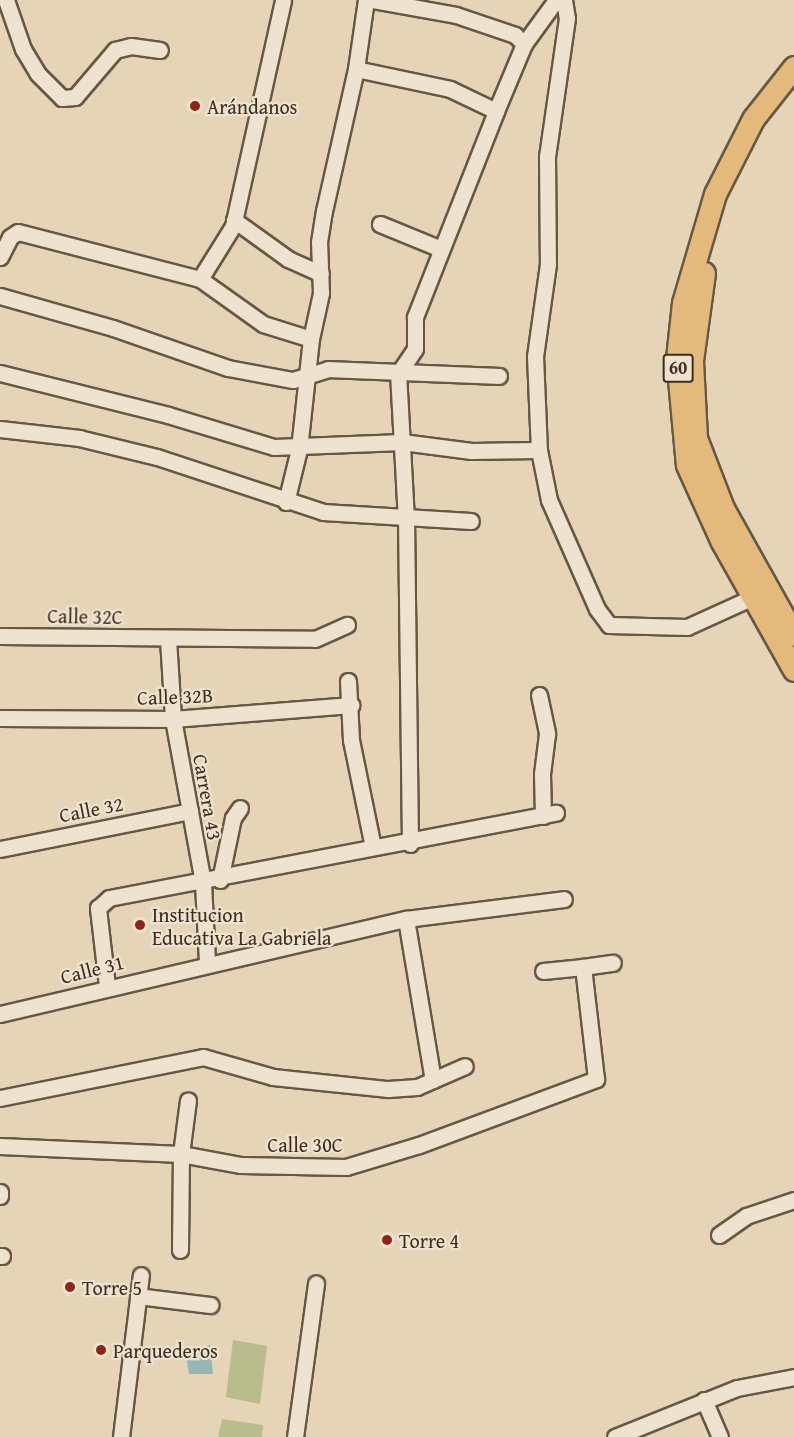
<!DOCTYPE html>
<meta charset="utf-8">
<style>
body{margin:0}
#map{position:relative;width:794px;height:1437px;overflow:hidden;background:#e6d4b7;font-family:"Gentium Book Plus",serif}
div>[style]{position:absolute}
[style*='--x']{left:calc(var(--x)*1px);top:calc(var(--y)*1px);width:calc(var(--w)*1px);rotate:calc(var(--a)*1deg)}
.green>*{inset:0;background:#b9bc8c}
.water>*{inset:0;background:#99b6b7}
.roads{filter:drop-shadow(2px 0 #675844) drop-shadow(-2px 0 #675844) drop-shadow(0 2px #675844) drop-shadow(0 -2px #675844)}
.minor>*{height:15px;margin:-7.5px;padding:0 7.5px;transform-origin:7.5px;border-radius:7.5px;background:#efe3d0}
.highway>*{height:21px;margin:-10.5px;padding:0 10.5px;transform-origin:10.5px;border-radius:10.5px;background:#e3ba7c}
.dots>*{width:16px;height:16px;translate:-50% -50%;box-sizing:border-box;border:3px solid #efe3d0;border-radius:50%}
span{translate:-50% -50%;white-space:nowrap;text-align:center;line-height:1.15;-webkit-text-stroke:4.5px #efe3d0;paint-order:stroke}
.shield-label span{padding:2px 4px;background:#efe3d0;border:2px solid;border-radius:4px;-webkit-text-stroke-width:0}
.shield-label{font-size:18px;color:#3d2e1d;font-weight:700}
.poi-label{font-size:20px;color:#3d2e1d}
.left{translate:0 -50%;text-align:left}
.street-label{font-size:20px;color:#3d2e1d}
</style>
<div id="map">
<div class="green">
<i style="clip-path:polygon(233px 1340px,267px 1346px,260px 1404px,226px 1397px)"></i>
<i style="clip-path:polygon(222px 1419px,263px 1425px,262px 1437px,218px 1437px)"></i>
</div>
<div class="water">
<i style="clip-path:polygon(210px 1345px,213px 1374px,189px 1374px,185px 1350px)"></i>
</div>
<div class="roads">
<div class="minor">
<i style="--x:6;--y:0;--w:52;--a:70.9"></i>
<i style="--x:23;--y:49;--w:29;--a:59"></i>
<i style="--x:38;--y:74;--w:34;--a:45"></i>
<i style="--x:62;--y:98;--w:13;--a:-4"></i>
<i style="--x:75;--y:97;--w:62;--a:-49.6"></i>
<i style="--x:115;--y:50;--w:16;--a:-14"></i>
<i style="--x:131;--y:46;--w:29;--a:8"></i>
<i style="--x:373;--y:0;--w:84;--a:10.2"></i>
<i style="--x:456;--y:15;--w:62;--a:18.7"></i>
<i style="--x:515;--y:35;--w:13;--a:45"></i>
<i style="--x:564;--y:0;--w:18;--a:81"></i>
<i style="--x:567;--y:18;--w:139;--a:98.2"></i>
<i style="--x:547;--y:156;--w:108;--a:89.5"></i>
<i style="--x:548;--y:264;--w:93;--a:98"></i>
<i style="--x:535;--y:356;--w:94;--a:87.6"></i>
<i style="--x:539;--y:450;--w:51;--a:78.7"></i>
<i style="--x:549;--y:500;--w:119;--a:66.2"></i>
<i style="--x:597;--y:609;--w:20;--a:53"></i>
<i style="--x:609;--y:625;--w:78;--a:1.5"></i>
<i style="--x:687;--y:627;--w:72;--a:-24.4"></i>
<i style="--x:356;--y:69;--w:96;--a:12"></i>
<i style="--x:450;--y:89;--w:51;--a:25.6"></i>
<i style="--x:234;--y:220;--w:67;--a:35.8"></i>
<i style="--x:288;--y:259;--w:36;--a:24"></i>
<i style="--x:380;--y:224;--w:66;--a:22.3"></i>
<i style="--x:0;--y:257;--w:22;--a:-63"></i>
<i style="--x:10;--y:237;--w:9;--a:-32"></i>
<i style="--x:18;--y:232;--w:188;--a:14.5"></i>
<i style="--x:200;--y:279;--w:77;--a:35.5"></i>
<i style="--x:263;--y:324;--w:50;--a:17.4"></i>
<i style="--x:200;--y:279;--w:62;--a:-58.1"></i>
<i style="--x:233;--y:226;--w:231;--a:-77.5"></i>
<i style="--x:0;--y:296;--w:117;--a:15.8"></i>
<i style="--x:113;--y:328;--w:122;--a:19.2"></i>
<i style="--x:228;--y:368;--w:66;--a:10.5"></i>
<i style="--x:293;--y:380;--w:37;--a:-17"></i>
<i style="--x:328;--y:369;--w:171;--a:2.3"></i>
<i style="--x:0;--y:373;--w:173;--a:14"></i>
<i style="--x:168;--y:415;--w:111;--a:16.8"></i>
<i style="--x:274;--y:447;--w:128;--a:-2.2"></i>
<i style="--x:402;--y:442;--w:70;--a:7.4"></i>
<i style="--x:471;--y:451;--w:68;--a:-0.8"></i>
<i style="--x:0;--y:429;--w:80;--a:6.5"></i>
<i style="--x:79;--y:438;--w:80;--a:13.7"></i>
<i style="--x:157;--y:457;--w:175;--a:18.3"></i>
<i style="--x:323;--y:512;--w:148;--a:3.5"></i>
<i style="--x:286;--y:502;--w:55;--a:-76.2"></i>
<i style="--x:299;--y:449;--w:111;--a:-83.8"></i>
<i style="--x:311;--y:339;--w:47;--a:-77.7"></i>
<i style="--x:321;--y:293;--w:51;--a:-92.2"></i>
<i style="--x:319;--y:242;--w:31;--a:-81"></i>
<i style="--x:324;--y:211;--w:146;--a:-77.3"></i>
<i style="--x:356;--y:69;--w:70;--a:-81.8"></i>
<i style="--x:0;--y:636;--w:315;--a:0.5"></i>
<i style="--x:315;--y:639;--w:35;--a:-24"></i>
<i style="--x:168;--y:639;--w:80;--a:86.4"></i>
<i style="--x:173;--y:719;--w:167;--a:79.6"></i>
<i style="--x:203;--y:883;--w:80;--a:87.1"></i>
<i style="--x:348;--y:681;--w:59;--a:87.1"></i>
<i style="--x:351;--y:740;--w:109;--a:78.4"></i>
<i style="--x:539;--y:695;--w:40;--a:78"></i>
<i style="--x:547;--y:734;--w:40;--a:97.1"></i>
<i style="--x:542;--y:774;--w:42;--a:88.6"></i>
<i style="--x:0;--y:718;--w:173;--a:0.3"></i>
<i style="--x:173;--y:719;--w:179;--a:-4.5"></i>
<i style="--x:410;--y:844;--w:324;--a:-90.7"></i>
<i style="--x:406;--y:520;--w:146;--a:-93.1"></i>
<i style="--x:398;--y:374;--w:30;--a:-56"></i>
<i style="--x:415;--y:349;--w:32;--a:-90"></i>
<i style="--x:415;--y:317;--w:221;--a:-68.5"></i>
<i style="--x:496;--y:111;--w:73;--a:-67.3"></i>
<i style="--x:524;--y:44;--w:54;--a:-54"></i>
<i style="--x:0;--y:849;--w:194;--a:-11.3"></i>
<i style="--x:220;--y:880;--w:63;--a:-78.2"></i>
<i style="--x:233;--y:818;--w:12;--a:-55"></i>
<i style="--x:406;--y:919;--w:163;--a:80.5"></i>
<i style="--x:583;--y:967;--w:30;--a:-8"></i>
<i style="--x:107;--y:986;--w:79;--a:-96.6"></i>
<i style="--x:98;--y:908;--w:15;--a:-42"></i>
<i style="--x:109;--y:898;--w:455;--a:-10.8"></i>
<i style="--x:0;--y:1014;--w:417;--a:-13.2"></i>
<i style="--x:406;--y:919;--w:159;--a:-7.2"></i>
<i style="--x:0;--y:1098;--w:207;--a:-11.4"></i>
<i style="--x:203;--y:1057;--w:73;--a:15.9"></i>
<i style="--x:273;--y:1077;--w:116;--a:6"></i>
<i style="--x:388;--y:1089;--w:29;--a:-4"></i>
<i style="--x:417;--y:1087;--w:52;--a:-23.6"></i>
<i style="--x:0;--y:1146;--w:181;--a:2.5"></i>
<i style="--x:181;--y:1154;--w:61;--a:10.4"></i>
<i style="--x:241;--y:1165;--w:105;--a:1.1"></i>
<i style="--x:346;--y:1167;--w:76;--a:-16.8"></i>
<i style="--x:419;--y:1145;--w:189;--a:-20.4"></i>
<i style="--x:596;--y:1079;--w:113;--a:-96.6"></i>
<i style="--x:583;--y:967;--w:40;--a:174.3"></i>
<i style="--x:0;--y:1192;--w:4;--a:90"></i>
<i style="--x:719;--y:1235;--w:33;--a:-35"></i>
<i style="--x:746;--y:1216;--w:51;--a:-18.4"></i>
<i style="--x:180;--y:1250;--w:96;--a:-89.4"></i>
<i style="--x:181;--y:1154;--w:54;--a:-82.6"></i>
<i style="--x:0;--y:1256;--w:2;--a:0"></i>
<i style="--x:138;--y:1296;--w:73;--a:7.1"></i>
<i style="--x:704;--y:1400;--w:40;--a:66.6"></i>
<i style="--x:121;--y:1437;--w:163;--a:-83"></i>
<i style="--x:295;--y:1437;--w:155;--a:-82.2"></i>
<i style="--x:615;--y:1437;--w:131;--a:-21.9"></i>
<i style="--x:737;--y:1388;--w:58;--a:-10.9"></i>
</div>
<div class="highway">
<i style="--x:794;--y:67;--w:66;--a:128.3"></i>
<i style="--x:753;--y:119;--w:84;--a:116.9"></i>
<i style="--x:715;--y:194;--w:114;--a:106.4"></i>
<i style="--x:683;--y:303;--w:55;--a:96.2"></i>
<i style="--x:677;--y:358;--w:107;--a:84.7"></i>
<i style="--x:687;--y:465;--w:82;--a:65.6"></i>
<i style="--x:721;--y:540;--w:149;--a:60.7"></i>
<i style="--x:704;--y:273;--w:89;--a:97.8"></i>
<i style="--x:692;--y:361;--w:77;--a:87"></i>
<i style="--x:696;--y:438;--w:75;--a:68.9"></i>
<i style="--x:723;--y:508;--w:145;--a:60.8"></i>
</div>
</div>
<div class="dots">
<i style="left:195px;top:106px;background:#8f2418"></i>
<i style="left:140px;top:925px;background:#8f2418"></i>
<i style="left:387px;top:1240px;background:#8f2418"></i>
<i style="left:70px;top:1287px;background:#8f2418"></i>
<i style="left:101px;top:1350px;background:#8f2418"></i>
</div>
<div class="shield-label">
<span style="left:678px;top:368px">60</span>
</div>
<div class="poi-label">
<span class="left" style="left:207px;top:106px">Arándanos</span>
<span class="left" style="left:152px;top:926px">Institucion<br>Educativa La Gabriela</span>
<span class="left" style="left:399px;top:1240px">Torre 4</span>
<span class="left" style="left:82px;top:1287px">Torre 5</span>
<span class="left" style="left:113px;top:1350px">Parquederos</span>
</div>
<div class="street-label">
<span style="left:85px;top:616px;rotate:1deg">Calle 32C</span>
<span style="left:175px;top:696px;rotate:-2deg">Calle 32B</span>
<span style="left:208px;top:797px;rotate:80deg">Carrera 43</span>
<span style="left:91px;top:809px;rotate:-11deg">Calle 32</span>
<span style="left:92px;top:969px;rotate:-14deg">Calle 31</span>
<span style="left:305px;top:1144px">Calle 30C</span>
</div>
</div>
